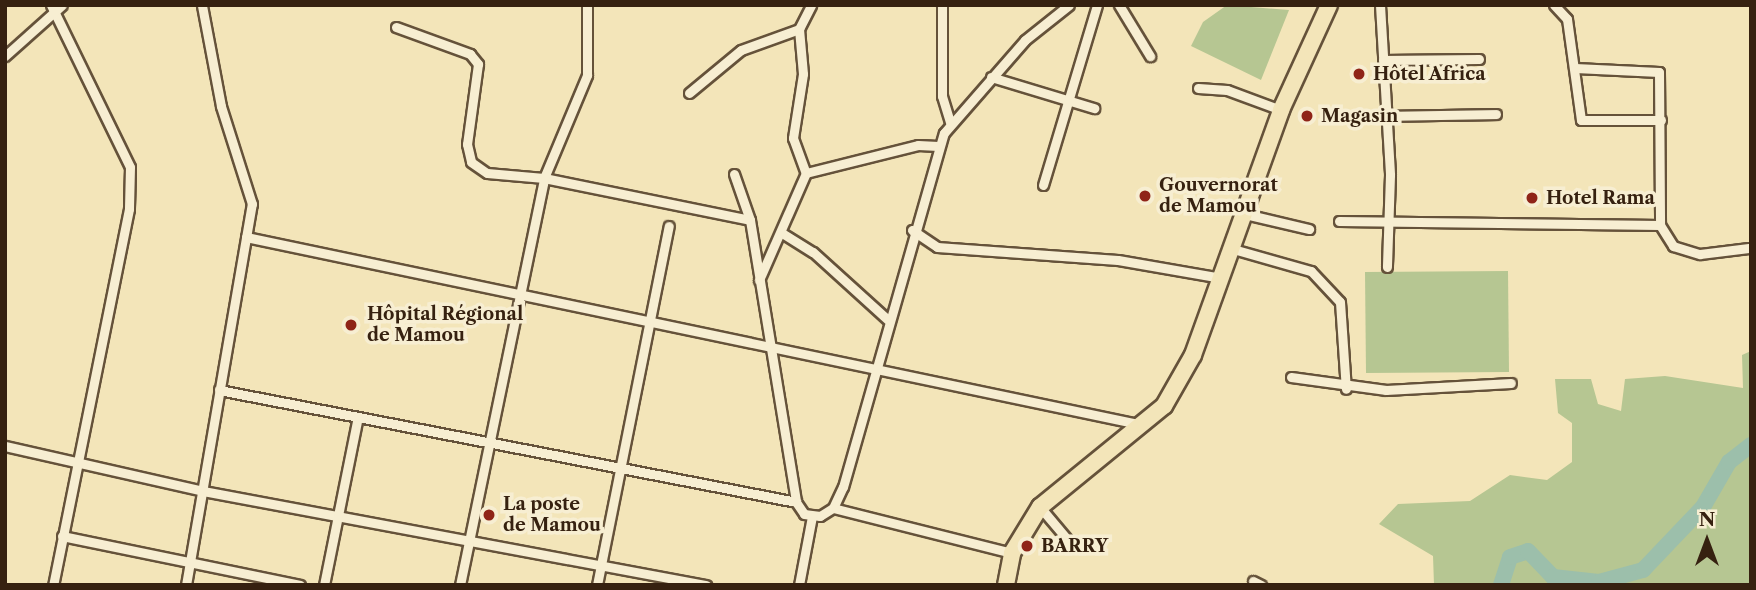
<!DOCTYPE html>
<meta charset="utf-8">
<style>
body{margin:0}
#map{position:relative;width:1756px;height:590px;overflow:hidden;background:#f3e5b9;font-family:"Libre Caslon Text",serif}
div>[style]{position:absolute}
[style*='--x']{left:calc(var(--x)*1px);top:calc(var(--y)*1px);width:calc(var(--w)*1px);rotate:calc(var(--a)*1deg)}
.green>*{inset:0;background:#b6c692}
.river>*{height:16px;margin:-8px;padding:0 8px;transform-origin:8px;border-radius:8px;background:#9cbfab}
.roads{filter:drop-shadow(2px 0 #65523a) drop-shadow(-2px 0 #65523a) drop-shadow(0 2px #65523a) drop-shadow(0 -2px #65523a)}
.street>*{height:9px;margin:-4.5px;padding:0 4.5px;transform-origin:4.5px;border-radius:4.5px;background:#f7eed2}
.highway>*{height:16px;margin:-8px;padding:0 8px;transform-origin:8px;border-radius:8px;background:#f3e5b9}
.dots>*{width:19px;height:19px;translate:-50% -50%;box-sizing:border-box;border:4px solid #f7eed2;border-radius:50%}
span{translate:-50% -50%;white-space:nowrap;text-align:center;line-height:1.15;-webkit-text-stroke:7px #f7eed2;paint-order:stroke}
.poi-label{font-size:18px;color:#362110;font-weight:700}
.left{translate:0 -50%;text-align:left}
.frame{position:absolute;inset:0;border:7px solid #362110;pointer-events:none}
.north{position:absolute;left:1672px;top:506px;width:70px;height:70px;-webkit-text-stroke:5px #f7eed2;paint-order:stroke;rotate:0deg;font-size:19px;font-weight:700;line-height:28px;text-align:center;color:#362110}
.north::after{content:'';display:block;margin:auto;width:24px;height:32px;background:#362110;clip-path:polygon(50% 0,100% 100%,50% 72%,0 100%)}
</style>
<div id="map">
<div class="green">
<i style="clip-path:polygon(1227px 5px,1289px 10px,1261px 80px,1191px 46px,1203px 22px)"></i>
<i style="clip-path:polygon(1508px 271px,1509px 372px,1366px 373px,1365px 272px)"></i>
<i style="clip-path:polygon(1751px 351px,1751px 585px,1434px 585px,1433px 556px,1379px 524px,1398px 504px,1470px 501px,1510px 475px,1547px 480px,1572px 462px,1572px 423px,1558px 413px,1555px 379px,1591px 379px,1598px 404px,1621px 411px,1625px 379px,1665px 376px,1743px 388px,1742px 355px)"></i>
</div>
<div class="river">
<i style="--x:1501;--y:585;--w:29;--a:-72"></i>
<i style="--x:1510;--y:557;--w:19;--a:-18"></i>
<i style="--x:1528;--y:551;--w:36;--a:46"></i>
<i style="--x:1553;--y:577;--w:46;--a:6.2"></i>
<i style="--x:1599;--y:582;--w:46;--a:-15.3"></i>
<i style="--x:1643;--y:570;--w:87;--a:-46.4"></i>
<i style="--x:1703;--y:507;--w:52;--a:-60"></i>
<i style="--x:1729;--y:462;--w:28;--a:-38"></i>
</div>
<div class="roads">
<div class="street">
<i style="--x:51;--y:5;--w:180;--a:64"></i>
<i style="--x:130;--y:167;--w:42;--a:91.4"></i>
<i style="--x:129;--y:209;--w:384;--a:101.4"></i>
<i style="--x:942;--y:5;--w:91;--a:90"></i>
<i style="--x:942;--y:96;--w:28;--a:73"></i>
<i style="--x:1119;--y:5;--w:60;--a:58.7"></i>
<i style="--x:1380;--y:5;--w:170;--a:86.6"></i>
<i style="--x:1390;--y:175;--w:92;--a:91.9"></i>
<i style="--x:1554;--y:5;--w:19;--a:47"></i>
<i style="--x:1567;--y:19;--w:102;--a:82.1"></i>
<i style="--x:1581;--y:120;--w:80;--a:0"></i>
<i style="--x:396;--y:27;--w:79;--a:20"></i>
<i style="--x:470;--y:54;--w:13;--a:51"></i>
<i style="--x:478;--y:64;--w:81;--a:97.8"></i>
<i style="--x:467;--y:144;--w:18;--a:77"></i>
<i style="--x:471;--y:162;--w:19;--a:35"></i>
<i style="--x:487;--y:173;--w:57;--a:5"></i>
<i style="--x:544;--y:178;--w:210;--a:11.5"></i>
<i style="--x:799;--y:29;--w:45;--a:84.9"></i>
<i style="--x:803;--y:74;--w:65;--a:98.9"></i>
<i style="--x:793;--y:138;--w:37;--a:70"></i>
<i style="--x:5;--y:56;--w:76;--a:-41.8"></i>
<i style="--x:1383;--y:60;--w:96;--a:-0.6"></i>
<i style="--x:1575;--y:68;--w:84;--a:2.7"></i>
<i style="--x:1659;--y:72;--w:153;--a:89.6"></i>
<i style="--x:1660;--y:225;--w:25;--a:58"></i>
<i style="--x:1673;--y:246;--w:28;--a:17"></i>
<i style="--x:1700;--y:254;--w:49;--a:-7"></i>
<i style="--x:991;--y:77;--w:108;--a:16.8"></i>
<i style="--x:1198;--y:88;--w:29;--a:4"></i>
<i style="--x:1227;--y:90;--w:58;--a:20.3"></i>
<i style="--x:689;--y:93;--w:67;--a:-39.6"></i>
<i style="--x:741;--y:50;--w:62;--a:-19.9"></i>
<i style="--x:799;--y:29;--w:27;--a:-63"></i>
<i style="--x:1385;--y:116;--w:111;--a:-1"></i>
<i style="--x:734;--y:174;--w:49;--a:70.8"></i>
<i style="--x:750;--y:220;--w:286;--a:80.7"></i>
<i style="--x:796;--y:502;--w:14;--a:56"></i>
<i style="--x:804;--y:514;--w:16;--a:7"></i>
<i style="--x:820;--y:516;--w:15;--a:-32"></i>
<i style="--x:833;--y:508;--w:23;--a:-65"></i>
<i style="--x:843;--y:487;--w:368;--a:-74.1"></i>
<i style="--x:944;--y:133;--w:123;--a:-48.9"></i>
<i style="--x:1025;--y:40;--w:56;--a:-38.5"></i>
<i style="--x:1043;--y:185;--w:188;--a:-73.3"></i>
<i style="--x:1245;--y:214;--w:66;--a:13.2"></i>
<i style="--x:1339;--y:221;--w:321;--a:0.7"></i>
<i style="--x:912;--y:230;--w:30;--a:34"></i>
<i style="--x:937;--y:247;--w:181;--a:4.1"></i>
<i style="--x:1118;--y:260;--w:105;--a:9.9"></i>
<i style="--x:782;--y:233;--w:36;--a:32"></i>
<i style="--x:813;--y:252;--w:100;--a:42.2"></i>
<i style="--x:246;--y:237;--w:916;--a:11.84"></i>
<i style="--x:1233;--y:249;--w:81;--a:15.8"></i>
<i style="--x:1311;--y:271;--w:42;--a:46.9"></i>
<i style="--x:1340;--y:302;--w:87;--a:86.1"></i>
<i style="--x:759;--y:280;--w:117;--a:-66.3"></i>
<i style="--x:806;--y:173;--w:115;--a:-14"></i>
<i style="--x:918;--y:145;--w:20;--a:3"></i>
<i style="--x:1291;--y:377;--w:96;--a:7.8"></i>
<i style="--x:1386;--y:390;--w:125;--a:-3.2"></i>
<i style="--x:219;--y:390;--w:588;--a:10.98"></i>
<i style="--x:5;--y:446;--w:203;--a:12.8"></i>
<i style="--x:203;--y:491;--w:512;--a:10.59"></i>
<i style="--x:1040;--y:507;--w:42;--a:49.8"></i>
<i style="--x:833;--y:508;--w:185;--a:14.1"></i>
<i style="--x:62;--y:536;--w:243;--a:11.6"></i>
<i style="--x:1253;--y:581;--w:9;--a:27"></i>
<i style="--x:186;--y:585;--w:387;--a:-80.2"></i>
<i style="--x:252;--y:204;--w:103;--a:-107.6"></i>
<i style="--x:221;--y:106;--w:103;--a:-100.7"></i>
<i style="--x:324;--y:585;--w:171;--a:-78.6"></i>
<i style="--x:460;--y:585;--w:416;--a:-78.3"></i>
<i style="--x:544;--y:178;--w:112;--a:-67.3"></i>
<i style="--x:587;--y:75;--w:70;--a:-90"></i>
<i style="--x:597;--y:585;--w:366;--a:-78.7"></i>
<i style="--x:799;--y:585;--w:70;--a:-79.3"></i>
</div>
<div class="highway">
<i style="--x:1006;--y:585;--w:33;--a:-79"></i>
<i style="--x:1012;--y:553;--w:54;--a:-58.7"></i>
<i style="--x:1040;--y:507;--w:160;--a:-39.2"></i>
<i style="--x:1164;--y:406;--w:59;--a:-60.4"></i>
<i style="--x:1193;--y:355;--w:260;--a:-70.2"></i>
<i style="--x:1281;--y:110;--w:115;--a:-65.4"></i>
</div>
</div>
<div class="dots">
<i style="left:1359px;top:74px;background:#8f2418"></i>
<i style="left:1307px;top:116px;background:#8f2418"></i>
<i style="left:1145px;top:196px;background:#8f2418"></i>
<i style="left:1532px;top:198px;background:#8f2418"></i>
<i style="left:351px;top:325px;background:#8f2418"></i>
<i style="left:489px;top:515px;background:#8f2418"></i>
<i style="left:1027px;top:546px;background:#8f2418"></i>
</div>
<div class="poi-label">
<span class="left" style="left:1373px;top:74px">Hôtel Africa</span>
<span class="left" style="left:1321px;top:116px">Magasin</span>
<span class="left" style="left:1159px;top:196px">Gouvernorat<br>de Mamou</span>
<span class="left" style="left:1546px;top:198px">Hotel Rama</span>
<span class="left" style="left:367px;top:325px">Hôpital Régional<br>de Mamou</span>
<span class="left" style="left:503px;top:515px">La poste<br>de Mamou</span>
<span class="left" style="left:1041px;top:546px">BARRY</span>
</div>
<div class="frame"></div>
<div class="north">N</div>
</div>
